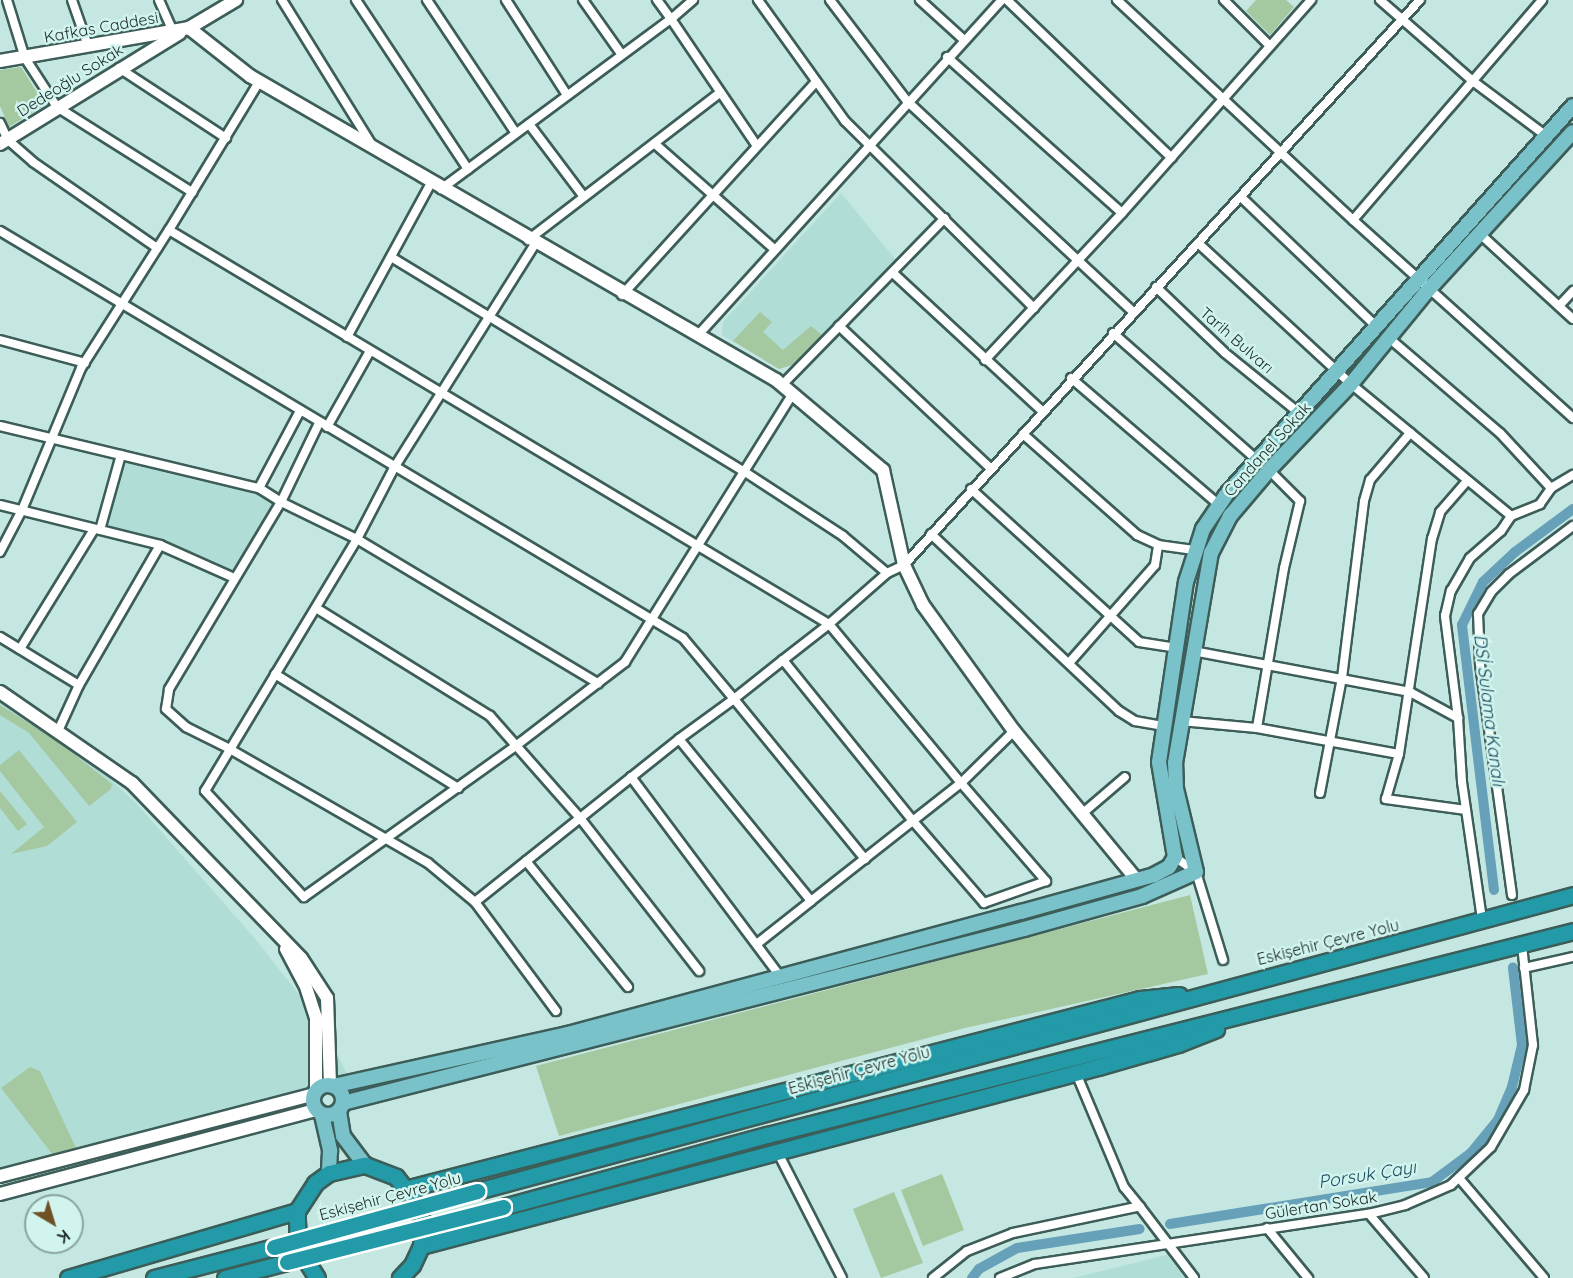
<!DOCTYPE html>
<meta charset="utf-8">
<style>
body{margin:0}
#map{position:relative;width:1573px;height:1278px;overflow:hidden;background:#c4e7e1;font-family:Quicksand,sans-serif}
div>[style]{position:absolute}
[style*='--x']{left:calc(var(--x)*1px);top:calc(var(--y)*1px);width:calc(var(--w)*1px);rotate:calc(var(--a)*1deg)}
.built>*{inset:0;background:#b1ddd7}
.green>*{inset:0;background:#a4c89f}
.canal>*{height:10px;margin:-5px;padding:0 5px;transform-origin:5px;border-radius:5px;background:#67a0b9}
.roads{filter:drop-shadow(2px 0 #3d5d58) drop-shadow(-2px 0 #3d5d58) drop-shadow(0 2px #3d5d58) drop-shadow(0 -2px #3d5d58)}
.street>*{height:8px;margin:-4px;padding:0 4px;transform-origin:4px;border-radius:4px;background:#fff}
.secondary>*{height:12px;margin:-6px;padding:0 6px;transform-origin:6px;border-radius:6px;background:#fff}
.primary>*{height:14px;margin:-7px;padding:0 7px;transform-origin:7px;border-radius:7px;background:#7ac2ca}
.primary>.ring{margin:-7px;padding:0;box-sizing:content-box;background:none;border:14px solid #7ac2ca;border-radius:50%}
.highway>*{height:15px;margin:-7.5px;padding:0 7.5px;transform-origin:7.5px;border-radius:7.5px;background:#229aa7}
.bridges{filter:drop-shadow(2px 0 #fff) drop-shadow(-2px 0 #fff) drop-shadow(0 2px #fff) drop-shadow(0 -2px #fff)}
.highway-bridge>*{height:15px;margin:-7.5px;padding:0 7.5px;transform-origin:7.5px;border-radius:7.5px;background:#229aa7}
span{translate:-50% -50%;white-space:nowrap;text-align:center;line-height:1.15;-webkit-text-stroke:5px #d1f4ee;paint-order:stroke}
.street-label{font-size:16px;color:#202e2c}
.water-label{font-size:18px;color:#1c4b5f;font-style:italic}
.north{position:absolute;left:24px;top:1194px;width:60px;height:60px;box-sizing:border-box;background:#d1f4ee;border:2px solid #8aa5a0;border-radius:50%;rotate:142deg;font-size:16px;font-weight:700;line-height:24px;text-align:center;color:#202e2c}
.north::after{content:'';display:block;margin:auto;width:21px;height:27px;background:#6e5124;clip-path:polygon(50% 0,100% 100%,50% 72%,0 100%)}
</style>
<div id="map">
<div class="built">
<i style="clip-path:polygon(841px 193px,896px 260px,792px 365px,779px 369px,722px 335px,723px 322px)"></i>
<i style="clip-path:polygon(125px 461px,255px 493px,273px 503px,233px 570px,162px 539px,105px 526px)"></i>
<i style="clip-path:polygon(0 696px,58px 731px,136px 803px,257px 941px,322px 1024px,354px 1088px,0 1174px)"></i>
<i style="clip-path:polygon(1167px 1255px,1185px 1278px,1073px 1278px)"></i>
</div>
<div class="green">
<i style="clip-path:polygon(1256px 0,1286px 0,1294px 7px,1270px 35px,1246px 11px)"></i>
<i style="clip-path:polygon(21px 67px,45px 105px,9px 127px,0 106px,0 70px)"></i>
<i style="clip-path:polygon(760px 312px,772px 322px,763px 332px,783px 350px,811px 326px,822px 335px,792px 365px,779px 369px,733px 341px)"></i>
<i style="clip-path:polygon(0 705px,56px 740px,112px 784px,111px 789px,89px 806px,29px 733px,0 715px)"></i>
<i style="clip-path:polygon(19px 750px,77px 822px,47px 846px,11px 854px,44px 827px,0 771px,0 765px)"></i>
<i style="clip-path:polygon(0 791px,27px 824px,18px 831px,0 808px)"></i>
<i style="clip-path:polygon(1190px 895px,1208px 974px,965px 1028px,559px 1136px,536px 1066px)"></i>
<i style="clip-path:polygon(30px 1067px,40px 1071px,76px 1148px,53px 1155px,1px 1088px)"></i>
<i style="clip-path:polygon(942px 1174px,964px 1230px,923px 1246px,901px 1190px)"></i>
<i style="clip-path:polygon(894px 1192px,923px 1263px,881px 1278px,853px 1209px)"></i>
</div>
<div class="canal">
<i style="--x:1494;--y:890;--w:267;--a:-96.9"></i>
<i style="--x:1462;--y:625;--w:48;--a:-64"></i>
<i style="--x:1483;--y:582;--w:44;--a:-43.2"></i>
<i style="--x:1515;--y:552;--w:72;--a:-36.6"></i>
<i style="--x:1170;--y:1224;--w:265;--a:-9.1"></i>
<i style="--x:1432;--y:1182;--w:49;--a:-36.6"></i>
<i style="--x:1471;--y:1153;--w:43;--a:-50.7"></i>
<i style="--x:1498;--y:1120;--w:36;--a:-67"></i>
<i style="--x:1512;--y:1087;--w:43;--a:-76.6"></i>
<i style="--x:1522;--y:1045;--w:78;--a:-96.7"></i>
<i style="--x:972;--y:1278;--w:11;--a:-52"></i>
<i style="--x:979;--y:1269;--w:43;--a:-28.9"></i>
<i style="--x:1017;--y:1248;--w:124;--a:-8.8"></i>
</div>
<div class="roads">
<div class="street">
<i style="--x:7;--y:0;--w:61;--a:72.8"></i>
<i style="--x:25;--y:58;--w:59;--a:56.9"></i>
<i style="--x:57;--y:107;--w:160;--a:32.2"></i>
<i style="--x:72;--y:0;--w:49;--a:70.8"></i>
<i style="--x:159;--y:0;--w:34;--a:66"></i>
<i style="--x:282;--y:0;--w:171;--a:58.2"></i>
<i style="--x:356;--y:0;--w:203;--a:56.5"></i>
<i style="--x:427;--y:0;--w:159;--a:56.3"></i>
<i style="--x:506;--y:0;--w:113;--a:57.3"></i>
<i style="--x:583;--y:0;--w:67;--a:54.7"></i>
<i style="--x:693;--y:0;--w:29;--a:139"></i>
<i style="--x:671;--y:19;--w:153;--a:55.9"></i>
<i style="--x:758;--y:0;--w:149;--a:54.3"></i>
<i style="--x:845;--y:121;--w:266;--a:44.7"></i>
<i style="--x:830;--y:0;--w:127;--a:52.7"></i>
<i style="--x:907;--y:101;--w:309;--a:43"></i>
<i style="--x:920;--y:0;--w:58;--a:42.2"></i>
<i style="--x:1007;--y:0;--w:228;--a:43.8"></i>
<i style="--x:1117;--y:0;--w:323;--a:43"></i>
<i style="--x:1353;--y:220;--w:290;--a:-49.3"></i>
<i style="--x:1224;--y:0;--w:65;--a:45"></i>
<i style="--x:1380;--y:0;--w:125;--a:41.1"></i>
<i style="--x:1474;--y:82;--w:89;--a:36.7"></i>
<i style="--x:947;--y:57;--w:234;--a:41.7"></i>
<i style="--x:119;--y:68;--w:128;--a:33.2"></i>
<i style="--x:0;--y:123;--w:19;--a:65"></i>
<i style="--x:8;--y:140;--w:33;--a:41"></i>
<i style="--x:33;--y:162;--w:151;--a:34.7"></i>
<i style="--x:529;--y:124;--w:91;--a:53"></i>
<i style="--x:655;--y:144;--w:159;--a:41.4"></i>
<i style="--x:441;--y:189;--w:286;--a:-36.5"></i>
<i style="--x:671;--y:19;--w:24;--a:-126"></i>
<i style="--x:1242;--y:198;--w:185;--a:43.7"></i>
<i style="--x:1353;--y:220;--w:296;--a:42"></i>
<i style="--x:169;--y:230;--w:173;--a:-58.7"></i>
<i style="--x:0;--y:231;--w:795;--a:30.79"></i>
<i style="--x:683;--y:638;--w:80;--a:50.1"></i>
<i style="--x:734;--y:699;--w:68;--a:144"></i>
<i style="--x:679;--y:739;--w:209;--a:50.8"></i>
<i style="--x:811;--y:901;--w:191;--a:-38.2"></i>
<i style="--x:961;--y:783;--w:74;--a:-44.5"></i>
<i style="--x:1479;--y:233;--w:127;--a:42.5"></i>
<i style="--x:528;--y:240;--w:240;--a:-37.5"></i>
<i style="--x:1198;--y:243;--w:208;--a:42.7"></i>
<i style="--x:1351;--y:384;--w:207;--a:39.5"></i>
<i style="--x:535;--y:244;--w:265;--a:122.2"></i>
<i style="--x:394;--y:468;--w:80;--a:117.5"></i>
<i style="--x:357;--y:539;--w:294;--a:121.1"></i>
<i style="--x:205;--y:791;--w:145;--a:47"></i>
<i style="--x:304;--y:897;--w:262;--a:-35.5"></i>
<i style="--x:517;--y:745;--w:136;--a:-37.5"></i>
<i style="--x:625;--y:662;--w:317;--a:-58"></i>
<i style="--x:391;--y:257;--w:414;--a:31.3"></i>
<i style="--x:745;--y:472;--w:117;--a:33.1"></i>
<i style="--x:843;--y:536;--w:57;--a:40.1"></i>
<i style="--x:893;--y:273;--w:203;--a:42.8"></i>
<i style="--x:1156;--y:287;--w:95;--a:43.7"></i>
<i style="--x:1225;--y:353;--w:95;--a:39"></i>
<i style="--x:622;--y:295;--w:287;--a:-47.7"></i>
<i style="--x:1559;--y:306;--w:21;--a:-47"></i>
<i style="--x:839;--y:326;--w:207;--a:43.2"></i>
<i style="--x:1113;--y:333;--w:192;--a:41.4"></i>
<i style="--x:699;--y:334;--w:451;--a:-47.8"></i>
<i style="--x:347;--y:337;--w:175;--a:-61.4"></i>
<i style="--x:1389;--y:338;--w:146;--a:40.6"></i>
<i style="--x:1500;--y:433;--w:75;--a:47.2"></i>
<i style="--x:1551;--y:488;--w:26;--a:-31"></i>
<i style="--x:0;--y:340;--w:88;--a:15.1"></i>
<i style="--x:985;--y:360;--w:201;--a:-47"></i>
<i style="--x:1122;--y:213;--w:285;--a:-48.4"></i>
<i style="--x:1071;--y:378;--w:194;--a:40.6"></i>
<i style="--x:782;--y:385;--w:233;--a:-45.7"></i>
<i style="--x:0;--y:426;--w:266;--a:13.5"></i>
<i style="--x:259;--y:488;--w:26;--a:32"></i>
<i style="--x:281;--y:502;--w:88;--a:-64.3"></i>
<i style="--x:327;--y:427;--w:87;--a:-60.5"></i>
<i style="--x:1023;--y:434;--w:152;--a:41.5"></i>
<i style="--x:1137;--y:535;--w:23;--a:25"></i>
<i style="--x:1158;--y:545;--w:36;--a:8"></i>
<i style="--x:1269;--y:470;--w:44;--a:45"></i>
<i style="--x:1300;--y:501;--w:69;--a:103.4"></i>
<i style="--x:1284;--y:568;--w:162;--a:99.6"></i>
<i style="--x:1257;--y:728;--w:144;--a:10.4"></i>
<i style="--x:259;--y:488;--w:87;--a:-62"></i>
<i style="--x:971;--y:489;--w:227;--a:42.3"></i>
<i style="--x:1139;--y:642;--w:36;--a:9"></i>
<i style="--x:0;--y:505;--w:165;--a:14"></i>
<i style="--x:100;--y:530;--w:78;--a:-74.4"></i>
<i style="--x:931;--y:534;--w:258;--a:43.3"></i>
<i style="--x:1119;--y:711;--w:19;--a:32"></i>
<i style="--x:1135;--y:721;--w:28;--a:10"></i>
<i style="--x:0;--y:552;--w:47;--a:-62.4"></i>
<i style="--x:22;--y:510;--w:154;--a:-67.4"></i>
<i style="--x:81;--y:368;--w:164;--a:-57.5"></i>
<i style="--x:169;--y:230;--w:769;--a:30.84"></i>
<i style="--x:829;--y:624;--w:77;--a:-41.3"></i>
<i style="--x:887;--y:573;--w:19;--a:-25"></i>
<i style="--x:904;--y:565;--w:765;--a:-47.6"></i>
<i style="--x:316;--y:608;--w:205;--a:31.8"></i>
<i style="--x:490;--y:716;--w:136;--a:48.6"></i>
<i style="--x:580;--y:818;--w:194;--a:52.1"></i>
<i style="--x:829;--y:624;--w:207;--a:50.3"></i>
<i style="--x:961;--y:783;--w:130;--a:49.1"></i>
<i style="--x:1046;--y:881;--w:66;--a:160.5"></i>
<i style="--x:984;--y:903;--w:108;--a:-130.9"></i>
<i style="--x:913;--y:821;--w:207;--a:-128.9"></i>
<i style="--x:783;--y:660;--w:58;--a:-38"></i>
<i style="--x:0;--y:637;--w:92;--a:31.3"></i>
<i style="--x:79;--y:685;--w:162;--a:-59.9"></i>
<i style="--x:160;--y:545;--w:81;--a:24"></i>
<i style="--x:20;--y:649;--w:141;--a:-58.3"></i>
<i style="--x:1193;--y:651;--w:221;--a:10.7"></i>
<i style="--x:1410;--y:692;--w:55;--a:28.4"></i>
<i style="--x:1458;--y:718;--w:64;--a:86.4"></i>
<i style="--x:1462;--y:782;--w:138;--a:81.7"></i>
<i style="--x:783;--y:660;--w:63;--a:141.5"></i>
<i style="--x:734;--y:699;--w:207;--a:50.7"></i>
<i style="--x:1069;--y:663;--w:130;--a:-48.7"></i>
<i style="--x:1155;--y:565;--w:20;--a:-81"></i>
<i style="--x:275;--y:674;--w:216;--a:31.9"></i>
<i style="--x:1458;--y:718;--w:103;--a:-97.3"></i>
<i style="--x:1445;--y:616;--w:26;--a:-77"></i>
<i style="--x:1451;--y:591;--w:38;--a:-60"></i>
<i style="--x:1470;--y:558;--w:41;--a:-41.1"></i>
<i style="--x:1501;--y:531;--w:18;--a:-56"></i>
<i style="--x:1511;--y:516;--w:31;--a:-22"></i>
<i style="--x:1540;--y:504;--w:19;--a:-55"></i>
<i style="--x:1181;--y:721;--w:76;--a:5.3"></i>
<i style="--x:58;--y:731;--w:51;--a:-65.5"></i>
<i style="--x:631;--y:777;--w:249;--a:53.2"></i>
<i style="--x:1320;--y:793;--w:117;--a:-79.2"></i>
<i style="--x:1342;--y:678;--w:178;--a:-82.9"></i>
<i style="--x:1364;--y:501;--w:22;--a:-74"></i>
<i style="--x:1370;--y:480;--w:62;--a:-49.6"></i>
<i style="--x:1466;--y:810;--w:81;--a:-172.2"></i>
<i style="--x:1386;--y:799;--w:47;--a:-73.9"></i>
<i style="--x:1399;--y:754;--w:218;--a:-81.3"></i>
<i style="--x:1432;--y:539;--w:28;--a:-73"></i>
<i style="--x:1440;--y:512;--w:40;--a:-49"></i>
<i style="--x:1083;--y:813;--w:55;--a:-40.6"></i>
<i style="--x:1175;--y:857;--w:26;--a:36"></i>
<i style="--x:1196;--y:872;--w:92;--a:72.9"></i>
<i style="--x:526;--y:861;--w:162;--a:51"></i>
<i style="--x:1512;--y:895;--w:234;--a:-97.9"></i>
<i style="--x:1480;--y:663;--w:49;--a:-92.3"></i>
<i style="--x:1478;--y:614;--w:26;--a:-59"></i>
<i style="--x:1491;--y:592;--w:25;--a:-45"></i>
<i style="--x:1509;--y:574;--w:80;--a:-36.9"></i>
<i style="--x:475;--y:902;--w:261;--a:-38.6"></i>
<i style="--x:758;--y:943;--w:68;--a:-38.4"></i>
<i style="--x:1524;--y:968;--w:50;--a:-12.7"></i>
<i style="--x:556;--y:1011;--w:136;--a:-126.6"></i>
<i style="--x:475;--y:902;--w:61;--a:-140.3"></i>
<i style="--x:428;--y:863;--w:228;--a:-150.1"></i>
<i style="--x:230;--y:749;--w:49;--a:-153.4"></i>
<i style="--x:186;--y:727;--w:27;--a:-138"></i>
<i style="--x:166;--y:709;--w:20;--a:-81"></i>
<i style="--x:169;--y:689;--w:218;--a:-59.1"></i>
<i style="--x:281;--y:502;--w:85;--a:26"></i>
<i style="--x:357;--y:539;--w:281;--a:30.9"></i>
<i style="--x:1076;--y:1073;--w:124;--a:67.2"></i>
<i style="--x:1124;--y:1187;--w:26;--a:51"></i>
<i style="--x:778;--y:1153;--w:140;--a:62.9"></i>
<i style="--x:1459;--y:1178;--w:131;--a:49.6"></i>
<i style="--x:1369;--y:1214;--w:84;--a:49.3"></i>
<i style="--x:1267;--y:1228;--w:65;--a:50.6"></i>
<i style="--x:933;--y:1278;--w:43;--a:-38.5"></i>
<i style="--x:967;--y:1251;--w:49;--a:-21.4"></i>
<i style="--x:1013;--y:1233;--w:126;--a:-11.9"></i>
<i style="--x:1136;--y:1207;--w:4;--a:0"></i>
<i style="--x:1140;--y:1207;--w:89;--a:52.7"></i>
<i style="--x:1000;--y:1278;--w:38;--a:-22"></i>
<i style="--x:1035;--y:1264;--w:342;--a:-8.6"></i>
<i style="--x:1373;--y:1213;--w:33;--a:-14"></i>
<i style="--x:1405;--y:1205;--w:50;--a:-23.5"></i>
<i style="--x:1451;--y:1185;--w:55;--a:-43.5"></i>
<i style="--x:1491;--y:1147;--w:66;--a:-59.9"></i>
<i style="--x:1524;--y:1090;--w:46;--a:-78.7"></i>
<i style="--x:1533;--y:1045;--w:101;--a:-96.3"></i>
</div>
<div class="secondary">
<i style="--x:189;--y:28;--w:78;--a:38.2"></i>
<i style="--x:250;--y:76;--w:608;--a:30.03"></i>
<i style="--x:776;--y:380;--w:140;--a:40.1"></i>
<i style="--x:883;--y:470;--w:97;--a:77.5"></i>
<i style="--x:904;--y:565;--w:44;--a:64.6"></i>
<i style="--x:923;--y:605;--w:155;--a:54.2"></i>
<i style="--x:1014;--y:731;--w:193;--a:50.5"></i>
<i style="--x:0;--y:61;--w:192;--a:-9.9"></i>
<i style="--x:189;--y:28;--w:55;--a:-30.8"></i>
<i style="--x:0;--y:144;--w:211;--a:-31.7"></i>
<i style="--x:0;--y:692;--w:160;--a:34.6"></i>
<i style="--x:132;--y:783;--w:243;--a:46"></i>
<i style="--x:301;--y:958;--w:48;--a:57"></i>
<i style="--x:327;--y:998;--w:87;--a:88"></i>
<i style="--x:286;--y:949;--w:40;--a:62"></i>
<i style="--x:305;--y:984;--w:35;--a:72"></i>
<i style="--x:316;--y:1017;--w:74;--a:90"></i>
<i style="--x:0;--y:1176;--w:325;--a:-14.6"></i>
<i style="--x:0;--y:1194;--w:327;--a:-14.9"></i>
</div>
<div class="primary">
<i class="ring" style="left:313px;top:1085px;width:16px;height:16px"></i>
<i style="--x:333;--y:1086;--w:241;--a:-12.5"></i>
<i style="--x:568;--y:1034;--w:469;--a:-15.1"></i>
<i style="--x:1021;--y:912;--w:138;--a:-15.5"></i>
<i style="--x:1154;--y:875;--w:17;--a:-28"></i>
<i style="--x:1169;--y:867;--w:12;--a:-59"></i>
<i style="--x:1175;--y:857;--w:96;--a:-99.6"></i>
<i style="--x:1159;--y:762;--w:182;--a:-81.5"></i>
<i style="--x:1186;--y:582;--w:56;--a:-72.2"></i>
<i style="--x:1203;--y:529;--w:41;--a:-55.9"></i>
<i style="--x:1226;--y:495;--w:521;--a:-48.27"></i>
<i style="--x:343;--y:1103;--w:703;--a:-14.33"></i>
<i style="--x:1024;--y:929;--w:123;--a:-15.6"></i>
<i style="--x:1142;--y:896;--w:59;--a:-24"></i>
<i style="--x:1196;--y:872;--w:85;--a:-103.5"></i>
<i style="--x:1176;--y:789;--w:26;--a:-92"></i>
<i style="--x:1175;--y:763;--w:213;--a:-80.3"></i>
<i style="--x:1211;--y:553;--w:42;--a:-62.8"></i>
<i style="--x:1230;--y:516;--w:60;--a:-49.7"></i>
<i style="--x:1269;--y:470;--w:119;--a:-46.4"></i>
<i style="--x:1351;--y:384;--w:122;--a:-50.7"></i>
<i style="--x:1428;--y:290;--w:214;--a:-47.5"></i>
<i style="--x:339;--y:1111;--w:25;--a:81"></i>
<i style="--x:343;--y:1136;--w:36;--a:53"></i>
<i style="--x:322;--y:1115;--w:37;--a:77"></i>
<i style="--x:330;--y:1151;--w:22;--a:93"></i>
</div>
<div class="highway">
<i style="--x:409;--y:1188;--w:755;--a:-14.5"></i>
<i style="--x:1140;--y:999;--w:39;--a:-6"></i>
<i style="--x:477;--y:1191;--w:1135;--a:-15.11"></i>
<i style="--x:503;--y:1207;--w:274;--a:-15.3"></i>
<i style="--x:767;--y:1135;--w:831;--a:-14.2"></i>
<i style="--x:421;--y:1246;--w:700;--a:-14.81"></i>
<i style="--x:1098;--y:1067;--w:83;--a:-16"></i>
<i style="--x:1178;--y:1044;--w:41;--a:-21.5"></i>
<i style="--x:68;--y:1278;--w:239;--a:-16.3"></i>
<i style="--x:154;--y:1278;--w:124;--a:-14.5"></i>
<i style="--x:225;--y:1278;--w:64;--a:-14.5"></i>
<i style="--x:317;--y:1278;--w:36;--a:-122"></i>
<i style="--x:298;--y:1248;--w:37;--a:-92"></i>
<i style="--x:297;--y:1211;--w:33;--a:-57"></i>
<i style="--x:315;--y:1183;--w:17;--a:-36"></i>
<i style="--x:329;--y:1173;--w:37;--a:-13"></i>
<i style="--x:365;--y:1165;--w:33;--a:21"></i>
<i style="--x:396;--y:1177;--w:37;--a:52"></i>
<i style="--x:419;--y:1206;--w:20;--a:79"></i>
<i style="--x:423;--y:1226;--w:20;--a:96"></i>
<i style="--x:421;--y:1246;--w:21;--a:115"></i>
<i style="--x:412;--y:1265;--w:18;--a:133"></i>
</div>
</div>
<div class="bridges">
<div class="highway-bridge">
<i style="--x:274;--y:1247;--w:211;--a:-15.4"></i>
<i style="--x:287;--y:1262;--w:223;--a:-14.3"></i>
</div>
</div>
<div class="street-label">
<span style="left:101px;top:27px;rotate:-10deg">Kafkas Caddesi</span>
<span style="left:70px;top:80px;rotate:-32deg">Dedeoğlu Sokak</span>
<span style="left:1237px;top:340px;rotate:41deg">Tarih Bulvarı</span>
<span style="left:1267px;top:449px;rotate:-48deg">Candanel Sokak</span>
<span style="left:1328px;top:942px;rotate:-14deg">Eskişehir Çevre Yolu</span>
<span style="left:859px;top:1070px;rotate:-15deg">Eskişehir Çevre Yolu</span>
<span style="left:390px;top:1196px;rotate:-15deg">Eskişehir Çevre Yolu</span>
<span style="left:1321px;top:1205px;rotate:-9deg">Gülertan Sokak</span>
</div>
<div class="water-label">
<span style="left:1489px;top:710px;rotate:83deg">DSİ Sulama Kanalı</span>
<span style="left:1367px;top:1175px;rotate:-9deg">Porsuk Çayı</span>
</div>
<div class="north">K</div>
</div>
